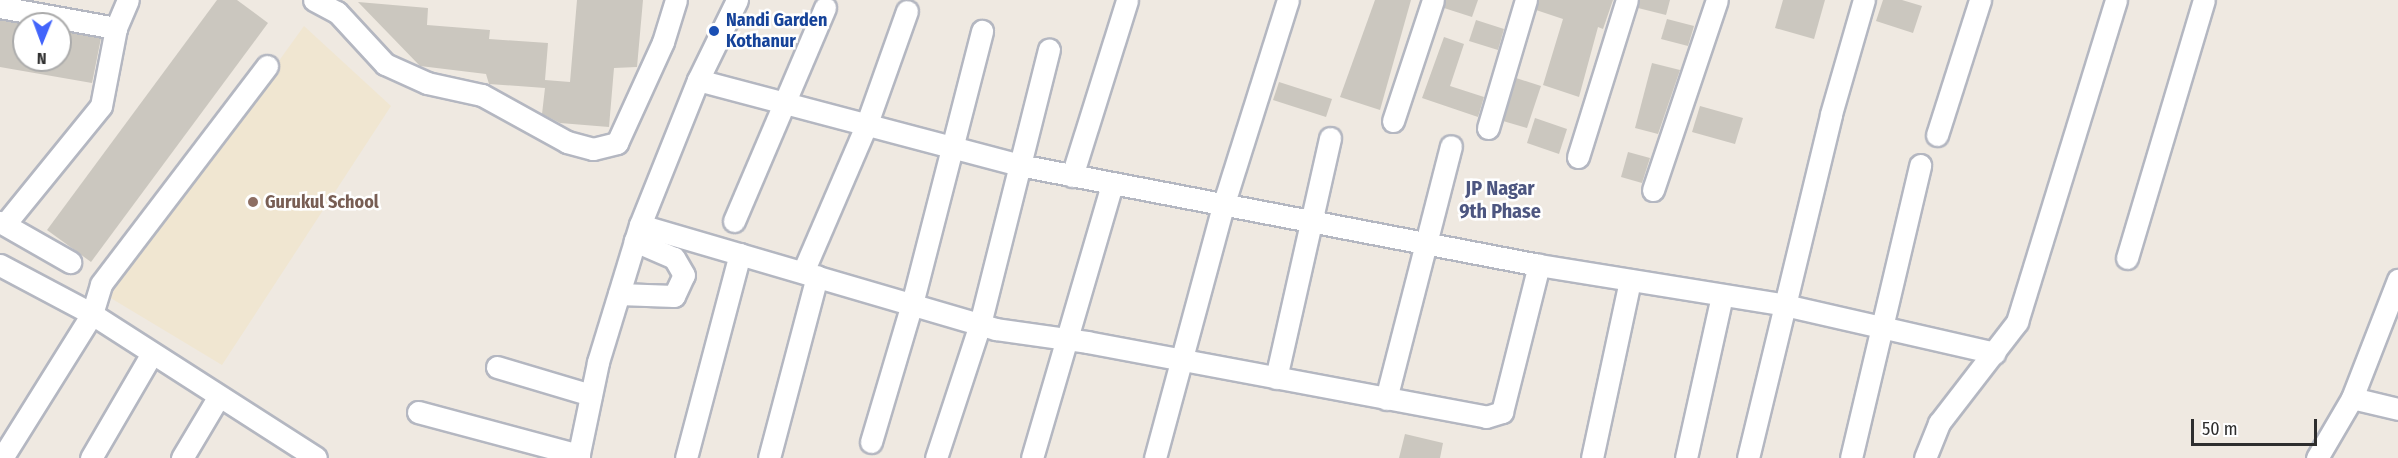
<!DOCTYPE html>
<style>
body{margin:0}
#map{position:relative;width:2398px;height:458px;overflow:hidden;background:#efe9e1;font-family:"Fira Sans Condensed",sans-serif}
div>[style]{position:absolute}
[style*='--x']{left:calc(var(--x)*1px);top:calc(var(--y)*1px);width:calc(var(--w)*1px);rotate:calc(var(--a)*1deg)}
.education>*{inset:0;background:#f0e6d1}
.building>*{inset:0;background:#cbc7bf}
.roads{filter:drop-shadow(2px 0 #b4b7c1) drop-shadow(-2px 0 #b4b7c1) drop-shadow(0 2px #b4b7c1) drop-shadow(0 -2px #b4b7c1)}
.minor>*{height:21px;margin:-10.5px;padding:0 10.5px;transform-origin:10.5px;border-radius:10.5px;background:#fff}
.dots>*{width:16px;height:16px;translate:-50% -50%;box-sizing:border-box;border:3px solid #fff;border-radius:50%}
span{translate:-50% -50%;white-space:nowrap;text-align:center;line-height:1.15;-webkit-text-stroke:5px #fff;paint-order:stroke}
.transit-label{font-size:18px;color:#164399;font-weight:700}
.left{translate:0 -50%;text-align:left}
.education-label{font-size:18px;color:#785e54;font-weight:700}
.neighbourhood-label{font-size:20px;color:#4d5680;font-weight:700}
.north{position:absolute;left:12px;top:12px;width:60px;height:60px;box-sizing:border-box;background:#fff;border:2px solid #ababab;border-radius:50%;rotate:181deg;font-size:16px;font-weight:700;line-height:24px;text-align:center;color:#2e2e2e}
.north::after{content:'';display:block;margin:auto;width:21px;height:27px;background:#4264fb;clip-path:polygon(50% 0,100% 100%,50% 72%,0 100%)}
.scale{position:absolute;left:2191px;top:419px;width:126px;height:27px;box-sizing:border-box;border:3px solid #2e2e2e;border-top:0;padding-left:8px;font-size:18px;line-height:21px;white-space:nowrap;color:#2e2e2e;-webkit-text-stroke:4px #fff;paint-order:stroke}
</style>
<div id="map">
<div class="education">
<i style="clip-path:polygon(304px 26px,391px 106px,222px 365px,109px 297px)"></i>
</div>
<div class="building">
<i style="clip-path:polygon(217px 0,237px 0,268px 23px,91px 262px,47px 230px)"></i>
<i style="clip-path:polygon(577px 0,643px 0,637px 67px,614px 68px,609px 127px,560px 123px,542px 114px,545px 88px,489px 84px,486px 74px,420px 66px,358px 2px,428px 8px,427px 25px,490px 30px,489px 39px,548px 43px,545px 80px,570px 82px)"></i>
<i style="clip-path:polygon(1375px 0,1411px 0,1380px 110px,1340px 97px)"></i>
<i style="clip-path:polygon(1445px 0,1478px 0,1472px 17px,1444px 8px)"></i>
<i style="clip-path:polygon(1538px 0,1613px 0,1603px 29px,1598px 27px,1579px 97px,1543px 85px,1563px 19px,1536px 10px)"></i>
<i style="clip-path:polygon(1639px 0,1670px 0,1666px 15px,1638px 8px)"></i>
<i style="clip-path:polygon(1783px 0,1825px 0,1814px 39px,1775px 28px)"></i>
<i style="clip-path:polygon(1883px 0,1902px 0,1922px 6px,1913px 33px,1876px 21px)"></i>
<i style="clip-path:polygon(1667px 19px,1694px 26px,1688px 46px,1661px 39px)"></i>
<i style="clip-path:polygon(0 20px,24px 24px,24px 60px,60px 60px,60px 31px,101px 38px,92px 83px,0 67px)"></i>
<i style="clip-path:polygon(1476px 20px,1504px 29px,1498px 50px,1469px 41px)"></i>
<i style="clip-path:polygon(1444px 37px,1464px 44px,1450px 86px,1484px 97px,1478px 117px,1422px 98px)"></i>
<i style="clip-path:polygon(1652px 63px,1680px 70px,1658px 134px,1635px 128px)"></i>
<i style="clip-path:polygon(1516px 78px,1541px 86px,1527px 128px,1503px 121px)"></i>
<i style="clip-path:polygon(1279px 82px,1332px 99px,1326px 117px,1273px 100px)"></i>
<i style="clip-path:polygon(1700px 106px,1743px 118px,1735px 144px,1692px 132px)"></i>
<i style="clip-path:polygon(1535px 118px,1567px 129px,1559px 154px,1527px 143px)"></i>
<i style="clip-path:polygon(1628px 152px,1650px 158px,1642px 183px,1621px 177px)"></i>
<i style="clip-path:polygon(1405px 434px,1443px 443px,1440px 458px,1399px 458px)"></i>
</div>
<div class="roads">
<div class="minor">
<i style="--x:314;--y:0;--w:26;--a:28"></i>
<i style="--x:337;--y:12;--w:71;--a:47.3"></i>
<i style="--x:385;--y:64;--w:46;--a:24.3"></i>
<i style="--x:427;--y:83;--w:56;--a:12.3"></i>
<i style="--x:482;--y:95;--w:97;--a:28.9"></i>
<i style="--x:567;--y:142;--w:27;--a:15"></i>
<i style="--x:593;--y:149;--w:25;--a:-14"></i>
<i style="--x:617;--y:143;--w:111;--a:-65.5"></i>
<i style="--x:663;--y:42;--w:44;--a:-72.8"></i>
<i style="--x:0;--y:7;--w:118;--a:10.3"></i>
<i style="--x:698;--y:80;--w:332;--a:14.8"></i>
<i style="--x:1019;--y:165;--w:530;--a:10.89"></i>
<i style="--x:1539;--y:265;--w:249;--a:9.2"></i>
<i style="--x:1785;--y:305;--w:215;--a:12.9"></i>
<i style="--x:1393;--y:121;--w:127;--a:-71.7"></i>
<i style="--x:1488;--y:128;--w:134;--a:-73.5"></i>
<i style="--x:1937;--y:135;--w:142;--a:-72.3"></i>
<i style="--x:1578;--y:157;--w:164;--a:-72.7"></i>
<i style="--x:1072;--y:176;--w:184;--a:-72.6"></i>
<i style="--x:1653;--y:190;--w:200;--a:-71.4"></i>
<i style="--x:734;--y:221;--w:232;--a:-66.9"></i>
<i style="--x:0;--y:222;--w:81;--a:29.7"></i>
<i style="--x:5;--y:224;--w:152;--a:-50.9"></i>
<i style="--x:101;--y:106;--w:79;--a:-79.1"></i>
<i style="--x:116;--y:28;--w:30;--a:-67"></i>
<i style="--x:640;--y:225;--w:371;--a:16.3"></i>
<i style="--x:996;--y:329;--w:92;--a:8.1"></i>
<i style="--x:1087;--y:342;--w:406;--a:10.6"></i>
<i style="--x:1486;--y:417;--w:17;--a:-17"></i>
<i style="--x:1502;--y:412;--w:152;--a:-75.9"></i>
<i style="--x:2127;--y:258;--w:269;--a:-73.4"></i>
<i style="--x:0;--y:265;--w:104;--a:28"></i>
<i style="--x:92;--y:314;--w:266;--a:32.7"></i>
<i style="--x:803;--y:272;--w:159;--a:-66.7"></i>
<i style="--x:866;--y:126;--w:122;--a:-70.4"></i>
<i style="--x:619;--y:294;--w:55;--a:2.1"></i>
<i style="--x:674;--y:296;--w:23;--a:-65"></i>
<i style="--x:684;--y:275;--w:20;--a:-120"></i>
<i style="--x:674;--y:258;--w:43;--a:-156.4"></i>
<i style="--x:497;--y:367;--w:98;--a:16.6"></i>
<i style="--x:1276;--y:378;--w:246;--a:-77.3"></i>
<i style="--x:2352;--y:398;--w:47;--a:13.4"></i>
<i style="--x:1386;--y:399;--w:261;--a:-75.6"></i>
<i style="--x:418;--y:412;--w:167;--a:15"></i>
<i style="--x:871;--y:442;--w:144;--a:-73.5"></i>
<i style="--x:912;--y:304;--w:282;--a:-75.6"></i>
<i style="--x:2;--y:458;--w:170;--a:-58"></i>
<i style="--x:92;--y:314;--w:31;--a:-73"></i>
<i style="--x:101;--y:284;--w:274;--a:-52.7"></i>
<i style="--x:91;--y:458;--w:121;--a:-59.8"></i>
<i style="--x:182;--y:458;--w:72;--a:-59.2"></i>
<i style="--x:578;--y:458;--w:98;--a:-78.2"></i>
<i style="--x:598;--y:362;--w:143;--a:-73"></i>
<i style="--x:640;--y:225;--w:156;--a:-68.2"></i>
<i style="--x:698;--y:80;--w:89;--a:-64"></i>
<i style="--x:686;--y:458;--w:211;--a:-75.2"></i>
<i style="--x:769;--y:458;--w:188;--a:-75.2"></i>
<i style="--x:936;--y:458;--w:141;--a:-71.8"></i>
<i style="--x:980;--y:324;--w:283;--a:-75.9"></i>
<i style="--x:1032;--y:458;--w:284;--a:-73.7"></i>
<i style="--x:1155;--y:458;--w:261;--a:-74.9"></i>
<i style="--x:1223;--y:206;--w:216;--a:-72.5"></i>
<i style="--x:1592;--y:458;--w:182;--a:-77.9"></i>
<i style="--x:1686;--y:458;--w:167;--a:-77.5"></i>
<i style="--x:1748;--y:458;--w:354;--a:-76.4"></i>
<i style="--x:1831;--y:114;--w:119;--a:-73.9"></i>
<i style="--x:1851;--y:458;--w:301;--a:-76.7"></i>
<i style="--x:1925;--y:458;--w:38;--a:-68"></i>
<i style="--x:1939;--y:423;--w:128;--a:-52.3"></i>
<i style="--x:2017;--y:322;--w:337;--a:-72.9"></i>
<i style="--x:2317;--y:458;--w:69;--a:-59.7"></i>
<i style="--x:2352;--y:398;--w:127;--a:-68.7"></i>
</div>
</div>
<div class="dots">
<i style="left:714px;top:31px;background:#1a4fb4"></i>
<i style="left:253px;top:202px;background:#8d6e63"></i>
</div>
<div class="transit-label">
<span class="left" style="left:726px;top:31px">Nandi Garden<br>Kothanur</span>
</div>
<div class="education-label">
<span class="left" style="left:265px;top:202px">Gurukul School</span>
</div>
<div class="neighbourhood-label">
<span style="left:1500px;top:200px">JP Nagar<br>9th Phase</span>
</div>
<div class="north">N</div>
<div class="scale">50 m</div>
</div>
